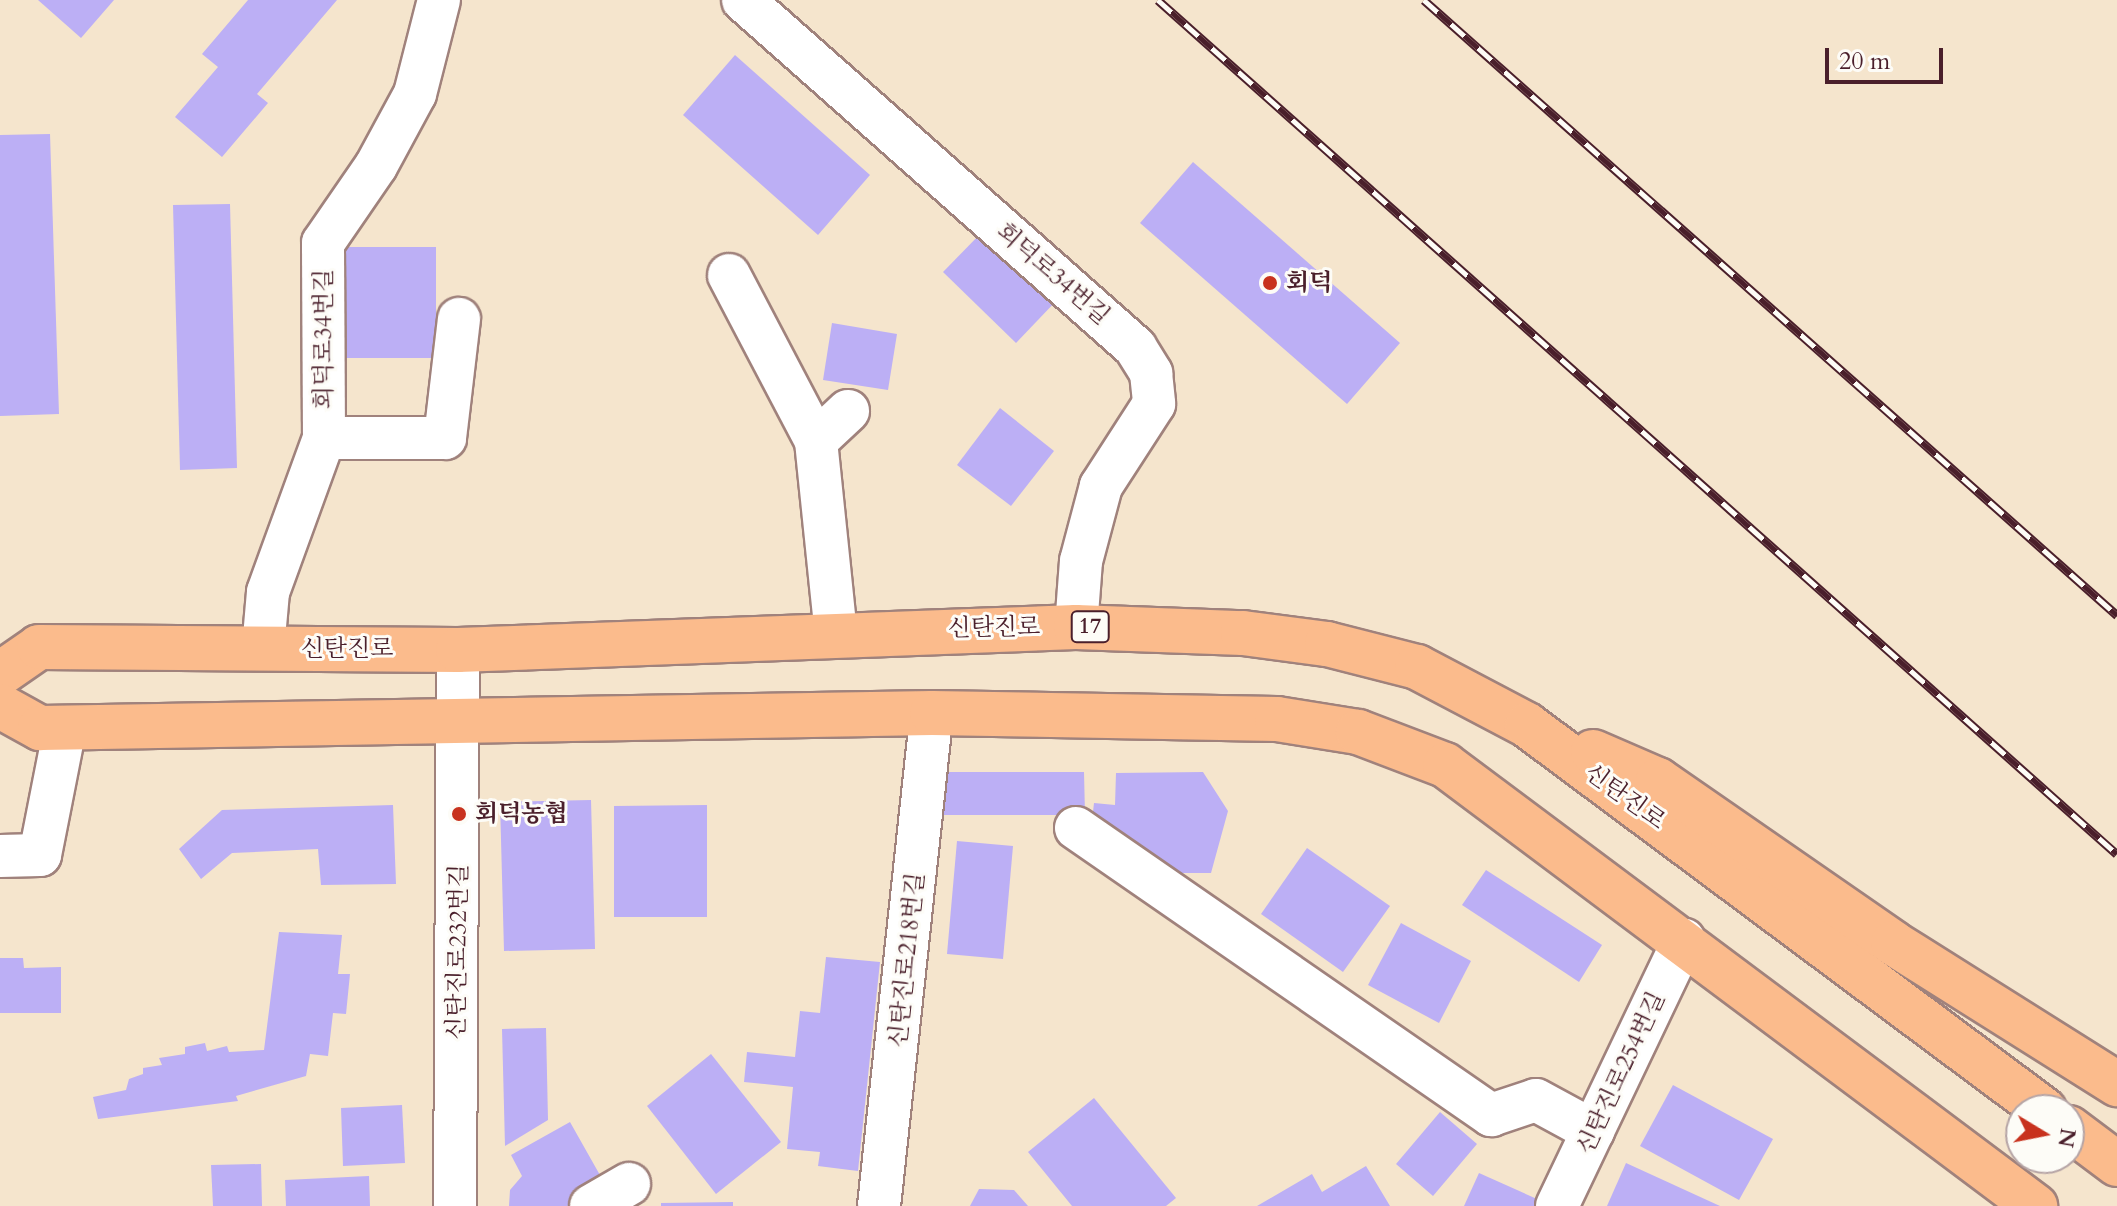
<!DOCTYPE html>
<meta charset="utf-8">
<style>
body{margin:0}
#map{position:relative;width:2117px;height:1206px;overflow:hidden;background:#f5e5cd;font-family:Cardo,"Noto Serif KR",serif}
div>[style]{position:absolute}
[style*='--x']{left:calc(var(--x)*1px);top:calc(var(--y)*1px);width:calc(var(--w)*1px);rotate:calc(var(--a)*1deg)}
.building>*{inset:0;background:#bcaff5}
.roads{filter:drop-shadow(2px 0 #a0827c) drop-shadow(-2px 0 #a0827c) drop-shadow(0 2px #a0827c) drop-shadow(0 -2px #a0827c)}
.minor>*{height:42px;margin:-21px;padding:0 21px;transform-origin:21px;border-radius:21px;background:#fff}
.major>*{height:44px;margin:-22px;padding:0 22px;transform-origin:22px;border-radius:22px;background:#fbbb8c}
.rail>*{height:9px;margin-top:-4.5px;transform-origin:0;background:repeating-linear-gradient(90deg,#fdfcf7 0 18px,#4a1f2b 0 36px);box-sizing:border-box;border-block:2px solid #4a1f2b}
.dots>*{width:22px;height:22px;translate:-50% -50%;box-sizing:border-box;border:4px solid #fdfcf7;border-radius:50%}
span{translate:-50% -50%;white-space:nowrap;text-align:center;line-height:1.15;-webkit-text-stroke:6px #fdfcf7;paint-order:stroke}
.shield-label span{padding:2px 6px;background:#fdfcf7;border:2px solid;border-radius:6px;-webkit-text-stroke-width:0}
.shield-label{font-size:22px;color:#4a1f2b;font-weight:700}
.street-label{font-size:24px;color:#4a1f2b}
.poi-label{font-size:24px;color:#4a1f2b;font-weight:700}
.left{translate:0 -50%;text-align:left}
.north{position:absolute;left:2005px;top:1094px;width:80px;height:80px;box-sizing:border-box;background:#fdfcf7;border:2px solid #b5a4a5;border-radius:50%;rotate:100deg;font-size:22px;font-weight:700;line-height:32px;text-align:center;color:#4a1f2b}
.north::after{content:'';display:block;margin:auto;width:28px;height:36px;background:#c8321e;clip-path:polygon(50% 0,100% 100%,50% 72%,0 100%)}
.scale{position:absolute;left:1825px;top:48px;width:118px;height:36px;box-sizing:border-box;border:4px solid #4a1f2b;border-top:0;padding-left:10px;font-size:24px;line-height:28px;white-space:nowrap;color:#4a1f2b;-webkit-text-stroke:6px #fdfcf7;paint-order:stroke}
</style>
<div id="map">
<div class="building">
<i style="clip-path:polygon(38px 0,114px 0,81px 38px)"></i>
<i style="clip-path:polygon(248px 0,337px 0,257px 94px,268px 103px,222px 157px,175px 117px,218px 67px,202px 54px)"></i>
<i style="clip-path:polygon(735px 55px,870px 175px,818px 235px,683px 115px)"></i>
<i style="clip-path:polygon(50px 134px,59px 414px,0 416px,0 135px)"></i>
<i style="clip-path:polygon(1193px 162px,1400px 343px,1347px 404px,1140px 223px)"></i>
<i style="clip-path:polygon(230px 204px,237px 468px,180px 470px,173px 205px)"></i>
<i style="clip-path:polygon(985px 229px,1058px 299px,1016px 343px,943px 272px)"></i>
<i style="clip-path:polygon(336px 247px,436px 247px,436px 358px,336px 358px)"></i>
<i style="clip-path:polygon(832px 323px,897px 334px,888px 390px,823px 380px)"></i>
<i style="clip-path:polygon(1000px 408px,1054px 451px,1011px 506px,957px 465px)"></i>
<i style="clip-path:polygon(939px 772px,1084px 772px,1085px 815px,939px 815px)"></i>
<i style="clip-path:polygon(1203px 772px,1228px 811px,1211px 873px,1173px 873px,1092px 820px,1094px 803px,1115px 805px,1116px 773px)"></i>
<i style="clip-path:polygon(591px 800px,595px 949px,504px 951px,500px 802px)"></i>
<i style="clip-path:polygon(393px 805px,396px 884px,321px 885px,318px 849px,232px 853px,201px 879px,179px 849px,222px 810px)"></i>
<i style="clip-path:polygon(707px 805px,707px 917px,614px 917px,614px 806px)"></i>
<i style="clip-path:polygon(957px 841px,1013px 846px,1003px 959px,947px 954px)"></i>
<i style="clip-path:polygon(1307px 848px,1390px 906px,1343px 972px,1261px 914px)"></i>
<i style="clip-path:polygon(1486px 870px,1602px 945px,1579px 982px,1462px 905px)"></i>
<i style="clip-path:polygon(1401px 923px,1471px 961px,1439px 1023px,1368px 985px)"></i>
<i style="clip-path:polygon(279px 932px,342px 935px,338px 974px,350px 974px,346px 1014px,333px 1013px,328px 1056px,310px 1054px,306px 1076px,236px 1096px,238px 1101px,98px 1119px,93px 1097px,126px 1090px,129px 1079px,143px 1074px,143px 1068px,162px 1065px,159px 1058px,185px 1054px,185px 1047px,205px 1043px,207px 1051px,227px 1046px,229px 1052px,264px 1050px)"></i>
<i style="clip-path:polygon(826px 957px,880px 962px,858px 1171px,818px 1166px,820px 1152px,787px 1149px,793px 1087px,744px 1082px,747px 1052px,795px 1057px,800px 1011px,820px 1013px)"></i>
<i style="clip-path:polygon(0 958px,23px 958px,24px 968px,61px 967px,61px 1013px,0 1013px)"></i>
<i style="clip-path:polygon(546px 1028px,548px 1120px,505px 1146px,502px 1029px)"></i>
<i style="clip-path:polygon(711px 1054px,781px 1142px,716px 1194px,647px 1106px)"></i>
<i style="clip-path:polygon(1673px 1085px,1773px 1139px,1739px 1200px,1640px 1146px)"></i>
<i style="clip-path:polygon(1094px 1098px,1176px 1198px,1166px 1206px,1072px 1206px,1028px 1152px)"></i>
<i style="clip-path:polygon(402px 1105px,405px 1163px,343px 1166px,341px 1108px)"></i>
<i style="clip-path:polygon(1440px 1112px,1477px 1144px,1433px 1196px,1396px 1164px)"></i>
<i style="clip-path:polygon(570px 1122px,605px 1184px,567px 1206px,509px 1206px,510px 1190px,522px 1176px,511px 1155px)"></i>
<i style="clip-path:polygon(1626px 1163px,1720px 1206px,1607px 1206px)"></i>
<i style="clip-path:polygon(261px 1164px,262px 1206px,213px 1206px,211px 1165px)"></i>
<i style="clip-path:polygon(1366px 1166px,1390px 1206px,1257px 1206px,1312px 1174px,1322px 1192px)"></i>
<i style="clip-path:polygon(1479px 1173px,1546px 1203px,1545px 1206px,1464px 1206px)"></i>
<i style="clip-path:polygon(369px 1176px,370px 1206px,286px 1206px,285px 1180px)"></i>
<i style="clip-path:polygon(979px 1189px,1014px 1190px,1028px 1206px,970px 1206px)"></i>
<i style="clip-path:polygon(733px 1202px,733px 1206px,661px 1206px,661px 1203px)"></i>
</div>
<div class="roads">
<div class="minor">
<i style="--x:743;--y:0;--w:524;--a:41.52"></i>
<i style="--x:1135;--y:347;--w:31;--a:58"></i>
<i style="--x:1151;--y:373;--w:31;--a:84"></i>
<i style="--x:1154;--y:404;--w:98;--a:122.9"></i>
<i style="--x:1101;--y:486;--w:78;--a:104.9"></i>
<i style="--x:1081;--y:561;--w:66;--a:94.3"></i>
<i style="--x:729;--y:275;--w:187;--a:62.3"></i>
<i style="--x:816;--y:441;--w:194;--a:84.1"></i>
<i style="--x:324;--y:438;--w:121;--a:0"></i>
<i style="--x:445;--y:438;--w:120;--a:-83.3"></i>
<i style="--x:816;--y:441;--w:44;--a:-43.2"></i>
<i style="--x:263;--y:649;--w:57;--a:-85"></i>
<i style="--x:268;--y:592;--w:164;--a:-70"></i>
<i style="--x:324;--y:438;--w:195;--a:-90.3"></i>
<i style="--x:323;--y:243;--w:93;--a:-55.5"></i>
<i style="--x:376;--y:166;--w:82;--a:-61.6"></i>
<i style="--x:415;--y:94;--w:97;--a:-75.7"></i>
<i style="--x:1076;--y:828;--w:505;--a:34.67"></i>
<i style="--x:1491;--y:1115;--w:47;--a:-18.4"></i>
<i style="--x:1536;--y:1100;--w:65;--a:28.5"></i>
<i style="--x:0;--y:856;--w:40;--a:-1.4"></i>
<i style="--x:40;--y:855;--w:130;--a:-78.9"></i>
<i style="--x:455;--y:1206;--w:556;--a:-89.69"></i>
<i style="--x:591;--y:1206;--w:44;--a:-30.1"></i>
<i style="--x:879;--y:1206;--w:496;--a:-83.9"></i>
<i style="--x:1557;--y:1206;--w:295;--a:-64.5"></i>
</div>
<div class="major">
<i style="--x:0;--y:674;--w:47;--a:-34.7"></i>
<i style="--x:39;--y:647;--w:419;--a:0.4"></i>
<i style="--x:458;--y:650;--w:618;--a:-2.13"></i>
<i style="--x:1076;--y:627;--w:167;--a:2.1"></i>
<i style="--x:1243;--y:633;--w:85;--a:7.5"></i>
<i style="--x:1327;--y:644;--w:93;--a:14.3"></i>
<i style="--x:1417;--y:667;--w:124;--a:27.8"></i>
<i style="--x:1527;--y:725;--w:645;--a:36.67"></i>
<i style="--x:0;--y:706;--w:46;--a:28.8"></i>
<i style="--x:40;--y:728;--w:892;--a:-0.96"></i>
<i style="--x:932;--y:713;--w:345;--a:1"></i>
<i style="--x:1277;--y:719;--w:82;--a:9.1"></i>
<i style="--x:1358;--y:732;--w:93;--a:20.8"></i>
<i style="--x:1445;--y:765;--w:737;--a:36.78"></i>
<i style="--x:1593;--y:752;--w:71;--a:23.3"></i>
<i style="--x:1658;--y:780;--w:286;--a:34.7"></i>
<i style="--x:1893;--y:943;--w:265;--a:32.2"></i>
<i style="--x:2069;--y:1128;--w:60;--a:36.9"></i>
</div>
</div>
<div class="rail">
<i style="--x:1158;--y:0;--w:1284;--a:41.69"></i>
<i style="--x:1424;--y:0;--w:927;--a:41.59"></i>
</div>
<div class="dots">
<i style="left:1270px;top:283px;background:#c8321e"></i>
<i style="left:459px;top:814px;background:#c8321e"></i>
</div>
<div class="shield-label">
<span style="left:1090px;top:627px">17</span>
</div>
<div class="street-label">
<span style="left:1053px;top:274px;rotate:41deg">회덕로34번길</span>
<span style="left:324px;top:339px;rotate:-90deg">회덕로34번길</span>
<span style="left:994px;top:628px;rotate:-1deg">신탄진로</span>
<span style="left:347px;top:649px">신탄진로</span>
<span style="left:1625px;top:797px;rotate:36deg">신탄진로</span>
<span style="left:458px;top:952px;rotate:-89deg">신탄진로232번길</span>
<span style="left:907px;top:960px;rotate:-84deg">신탄진로218번길</span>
<span style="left:1621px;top:1073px;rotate:-65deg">신탄진로254번길</span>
</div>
<div class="poi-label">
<span class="left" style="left:1286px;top:283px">회덕</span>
<span class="left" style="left:475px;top:814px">회덕농협</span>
</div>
<div class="north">N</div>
<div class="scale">20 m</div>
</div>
